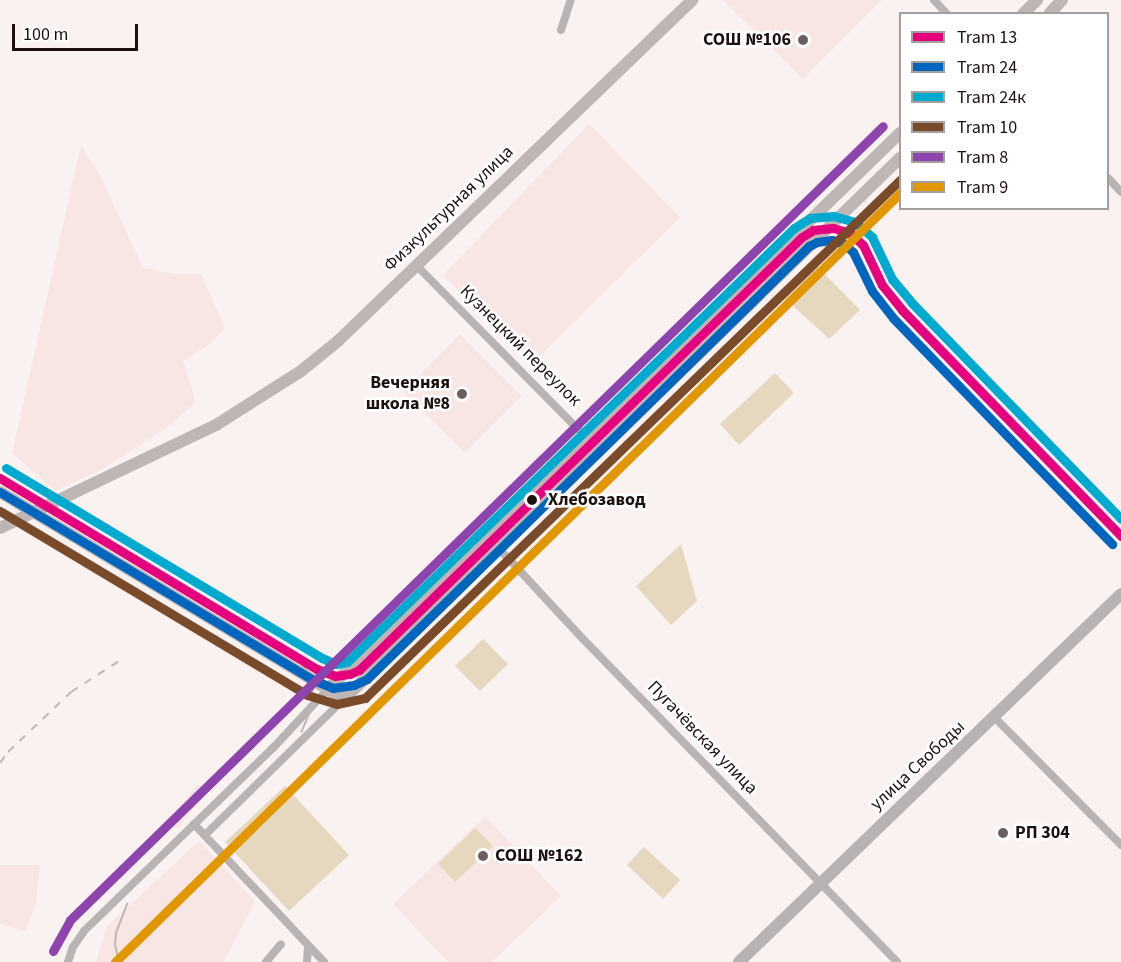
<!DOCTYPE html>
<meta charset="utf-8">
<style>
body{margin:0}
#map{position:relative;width:1121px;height:962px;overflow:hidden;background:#faf2f0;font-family:"Source Sans 3",sans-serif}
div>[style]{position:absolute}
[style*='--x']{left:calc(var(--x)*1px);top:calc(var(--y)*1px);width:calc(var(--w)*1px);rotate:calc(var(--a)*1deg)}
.built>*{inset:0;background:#f8e6e4}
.green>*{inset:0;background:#e6d8bf}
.street>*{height:8px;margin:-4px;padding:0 4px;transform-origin:4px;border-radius:4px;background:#b9b3b4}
.secondary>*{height:12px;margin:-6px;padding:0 6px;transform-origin:6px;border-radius:6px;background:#b9b2b3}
.primary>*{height:12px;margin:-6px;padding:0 6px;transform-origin:6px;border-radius:6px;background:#bdb6b5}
.tram>*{height:1.5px;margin:-0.75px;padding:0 0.75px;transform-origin:0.75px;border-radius:0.75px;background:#beb7b8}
.rail>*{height:2px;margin-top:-1px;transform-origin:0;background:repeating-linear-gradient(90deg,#beb7b8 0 8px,transparent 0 16px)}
.tram-1>*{height:9px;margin:-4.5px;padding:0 4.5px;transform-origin:4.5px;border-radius:4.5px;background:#e5007d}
.tram-2>*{height:9px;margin:-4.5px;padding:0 4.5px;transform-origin:4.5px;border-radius:4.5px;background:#0065bd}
.tram-3>*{height:9px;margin:-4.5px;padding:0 4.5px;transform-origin:4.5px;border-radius:4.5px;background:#00a9ce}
.tram-4>*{height:9px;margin:-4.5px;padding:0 4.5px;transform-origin:4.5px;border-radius:4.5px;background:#7a4b2a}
.tram-5>*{height:9px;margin:-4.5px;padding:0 4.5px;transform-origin:4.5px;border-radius:4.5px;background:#8e44ad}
.tram-6>*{height:9px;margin:-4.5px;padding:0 4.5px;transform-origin:4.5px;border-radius:4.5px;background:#e19702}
.dots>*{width:16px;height:16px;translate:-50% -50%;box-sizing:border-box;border:3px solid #fff;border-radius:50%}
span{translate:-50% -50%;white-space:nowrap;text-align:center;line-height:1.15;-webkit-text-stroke:5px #fff;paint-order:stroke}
.poi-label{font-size:18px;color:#1c100f;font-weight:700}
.right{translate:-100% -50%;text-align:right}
.left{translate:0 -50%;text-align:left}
.street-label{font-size:18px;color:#1c100f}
.stop-label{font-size:18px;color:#1c100f;font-weight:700}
.legend{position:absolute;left:899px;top:12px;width:210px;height:198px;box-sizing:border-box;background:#fff;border:2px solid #a49f9f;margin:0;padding:8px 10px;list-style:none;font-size:18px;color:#1c100f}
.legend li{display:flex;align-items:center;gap:12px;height:30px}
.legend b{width:30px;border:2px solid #a49f9f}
.scale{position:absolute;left:12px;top:24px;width:126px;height:27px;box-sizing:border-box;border:3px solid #1c100f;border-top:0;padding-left:8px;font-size:18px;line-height:21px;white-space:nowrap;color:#1c100f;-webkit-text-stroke:4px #fff;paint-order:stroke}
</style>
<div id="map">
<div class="built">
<i style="clip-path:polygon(723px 0,882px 0,803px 79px)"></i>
<i style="clip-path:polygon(589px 124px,680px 217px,532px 364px,443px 275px)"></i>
<i style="clip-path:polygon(81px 145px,100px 175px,143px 268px,175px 274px,201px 274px,225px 328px,210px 344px,183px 361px,196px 402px,169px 426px,142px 444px,104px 468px,55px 491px,12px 453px)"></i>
<i style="clip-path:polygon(460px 334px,522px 396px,465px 453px,403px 392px)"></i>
<i style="clip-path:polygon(198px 784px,207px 792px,177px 829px,168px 822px)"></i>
<i style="clip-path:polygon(485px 816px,561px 896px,492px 962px,448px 962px,393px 904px)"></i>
<i style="clip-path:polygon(199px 841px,255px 901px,224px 962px,96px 962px,107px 926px)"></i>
<i style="clip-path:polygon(0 865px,40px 865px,36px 903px,26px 931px,0 924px)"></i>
</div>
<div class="green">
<i style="clip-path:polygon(814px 263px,860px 310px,829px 339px,779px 293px)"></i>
<i style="clip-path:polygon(775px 373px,794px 393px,739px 445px,720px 424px)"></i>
<i style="clip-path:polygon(681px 544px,697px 601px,671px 625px,636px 586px)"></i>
<i style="clip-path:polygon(483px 639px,508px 664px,480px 691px,455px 666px)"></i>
<i style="clip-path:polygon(285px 786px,349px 855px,289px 911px,225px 842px)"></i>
<i style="clip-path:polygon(475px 828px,493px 846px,455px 882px,438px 864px)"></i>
<i style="clip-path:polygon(644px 847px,680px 880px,663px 899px,627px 865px)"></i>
</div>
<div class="street">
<i style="--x:934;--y:0;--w:19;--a:47"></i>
<i style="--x:561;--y:30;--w:32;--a:-72"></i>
<i style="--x:1108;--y:178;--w:19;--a:47"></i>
<i style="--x:416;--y:265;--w:229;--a:45.4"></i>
<i style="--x:577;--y:428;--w:33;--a:40"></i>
<i style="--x:484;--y:537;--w:32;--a:41"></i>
<i style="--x:508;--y:558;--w:112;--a:47.2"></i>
<i style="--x:584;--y:640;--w:449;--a:45.8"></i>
<i style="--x:995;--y:718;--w:179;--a:45.2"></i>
<i style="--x:194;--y:824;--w:190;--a:46.7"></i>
<i style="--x:205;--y:835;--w:194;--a:-44.4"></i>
<i style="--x:68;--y:962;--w:16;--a:-72"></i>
<i style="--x:73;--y:947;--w:19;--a:-55"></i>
<i style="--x:84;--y:931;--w:263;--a:-44.1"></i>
<i style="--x:273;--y:748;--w:81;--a:-47"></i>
<i style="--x:266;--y:962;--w:23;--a:-50"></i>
<i style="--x:307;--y:962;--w:16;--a:-86"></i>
</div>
<div class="secondary">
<i style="--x:739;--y:962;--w:530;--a:-43.93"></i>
</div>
<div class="primary">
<i style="--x:1023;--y:14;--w:20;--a:-45"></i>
<i style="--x:1049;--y:14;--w:19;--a:-47"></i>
<i style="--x:0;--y:492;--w:401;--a:31"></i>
<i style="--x:344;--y:699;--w:776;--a:-44.22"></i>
<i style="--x:0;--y:528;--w:239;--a:-25.5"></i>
<i style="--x:216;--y:425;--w:101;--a:-32.4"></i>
<i style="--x:301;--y:371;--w:48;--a:-39"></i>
<i style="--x:338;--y:341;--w:492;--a:-43.9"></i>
<i style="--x:328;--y:689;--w:798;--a:-44.19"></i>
</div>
<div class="tram">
<i style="--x:299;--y:659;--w:22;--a:56"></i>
<i style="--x:311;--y:677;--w:13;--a:81"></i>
<i style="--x:313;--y:690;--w:16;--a:90"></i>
<i style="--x:313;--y:706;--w:28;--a:113"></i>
<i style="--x:119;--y:962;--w:17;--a:-103"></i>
<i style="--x:115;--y:945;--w:12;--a:-85"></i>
<i style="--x:116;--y:933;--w:31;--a:-69"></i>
</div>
<div class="rail">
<i style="--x:0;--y:763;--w:14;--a:-54"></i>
<i style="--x:8;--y:752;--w:87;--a:-43.6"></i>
<i style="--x:71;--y:692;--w:57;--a:-32.9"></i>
</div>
<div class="tram-1">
<i style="--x:0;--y:478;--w:370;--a:31.1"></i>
<i style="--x:317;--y:669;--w:19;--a:21"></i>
<i style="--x:335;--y:676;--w:15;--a:-8"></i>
<i style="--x:350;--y:674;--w:10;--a:-24"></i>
<i style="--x:359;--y:670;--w:619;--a:-44.35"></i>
<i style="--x:802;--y:237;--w:13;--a:-32"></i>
<i style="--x:813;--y:230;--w:20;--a:-6"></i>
<i style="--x:833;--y:228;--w:18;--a:16"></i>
<i style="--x:850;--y:233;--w:18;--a:43"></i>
<i style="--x:863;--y:245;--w:44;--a:64.6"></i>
<i style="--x:882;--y:285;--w:32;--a:51"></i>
<i style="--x:902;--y:310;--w:315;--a:45.9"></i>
</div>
<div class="tram-2">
<i style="--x:0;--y:492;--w:363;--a:31"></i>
<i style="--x:311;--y:679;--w:24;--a:22"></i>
<i style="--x:333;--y:688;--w:21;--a:-8"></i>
<i style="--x:354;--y:685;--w:14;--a:-25"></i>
<i style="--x:367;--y:679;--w:619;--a:-44.41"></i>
<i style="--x:809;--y:246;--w:9;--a:-27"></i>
<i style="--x:817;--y:242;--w:15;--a:-8"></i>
<i style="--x:832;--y:240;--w:13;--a:18"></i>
<i style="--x:844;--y:244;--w:12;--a:42"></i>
<i style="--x:853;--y:252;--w:43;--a:64"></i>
<i style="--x:872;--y:291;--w:34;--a:52"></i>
<i style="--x:893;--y:318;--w:315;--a:45.9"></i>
</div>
<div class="tram-3">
<i style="--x:6;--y:468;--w:369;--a:31"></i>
<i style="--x:322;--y:658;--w:15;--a:23"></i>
<i style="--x:336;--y:664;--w:11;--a:-10"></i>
<i style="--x:347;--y:662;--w:623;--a:-44.15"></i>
<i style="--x:794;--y:228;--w:19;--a:-32"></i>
<i style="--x:810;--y:218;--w:24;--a:-5"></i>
<i style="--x:834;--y:216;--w:22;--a:16"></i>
<i style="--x:855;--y:222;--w:23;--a:41"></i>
<i style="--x:872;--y:237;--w:47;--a:64.5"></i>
<i style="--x:892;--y:279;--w:30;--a:50"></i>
<i style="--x:911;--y:302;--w:302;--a:45.9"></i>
</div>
<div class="tram-4">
<i style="--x:0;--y:511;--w:358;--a:30.9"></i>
<i style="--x:307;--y:695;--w:31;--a:17"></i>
<i style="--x:337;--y:704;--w:29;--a:-12"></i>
<i style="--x:365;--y:698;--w:745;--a:-44.08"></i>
</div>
<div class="tram-5">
<i style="--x:53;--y:951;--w:35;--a:-61"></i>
<i style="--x:70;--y:920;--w:1136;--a:-44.32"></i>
</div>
<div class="tram-6">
<i style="--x:115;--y:962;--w:1099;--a:-44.41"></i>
</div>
<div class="dots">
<i style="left:803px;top:40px;background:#6a5f5e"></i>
<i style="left:462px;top:394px;background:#6a5f5e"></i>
<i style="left:532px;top:500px;background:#1c100f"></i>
<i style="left:1003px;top:833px;background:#6a5f5e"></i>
<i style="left:483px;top:856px;background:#6a5f5e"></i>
</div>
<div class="poi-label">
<span class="right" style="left:791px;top:40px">СОШ №106</span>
<span class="right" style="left:450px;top:394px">Вечерняя<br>школа №8</span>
<span class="left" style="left:1015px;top:833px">РП 304</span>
<span class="left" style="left:495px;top:856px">СОШ №162</span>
</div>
<div class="street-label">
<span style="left:449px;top:209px;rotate:-44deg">Физкультурная улица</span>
<span style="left:520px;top:346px;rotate:45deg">Кузнецкий переулок</span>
<span style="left:702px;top:738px;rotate:46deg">Пугачёвская улица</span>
<span style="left:918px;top:766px;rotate:-43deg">улица Свободы</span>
</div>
<div class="stop-label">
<span class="left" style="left:548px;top:500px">Хлебозавод</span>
</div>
<ul class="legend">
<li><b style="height:8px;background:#e5007d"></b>Tram 13</li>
<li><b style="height:8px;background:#0065bd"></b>Tram 24</li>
<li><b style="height:8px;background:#00a9ce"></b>Tram 24к</li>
<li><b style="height:8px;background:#7a4b2a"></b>Tram 10</li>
<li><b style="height:8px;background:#8e44ad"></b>Tram 8</li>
<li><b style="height:8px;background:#e19702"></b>Tram 9</li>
</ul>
<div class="scale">100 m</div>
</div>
